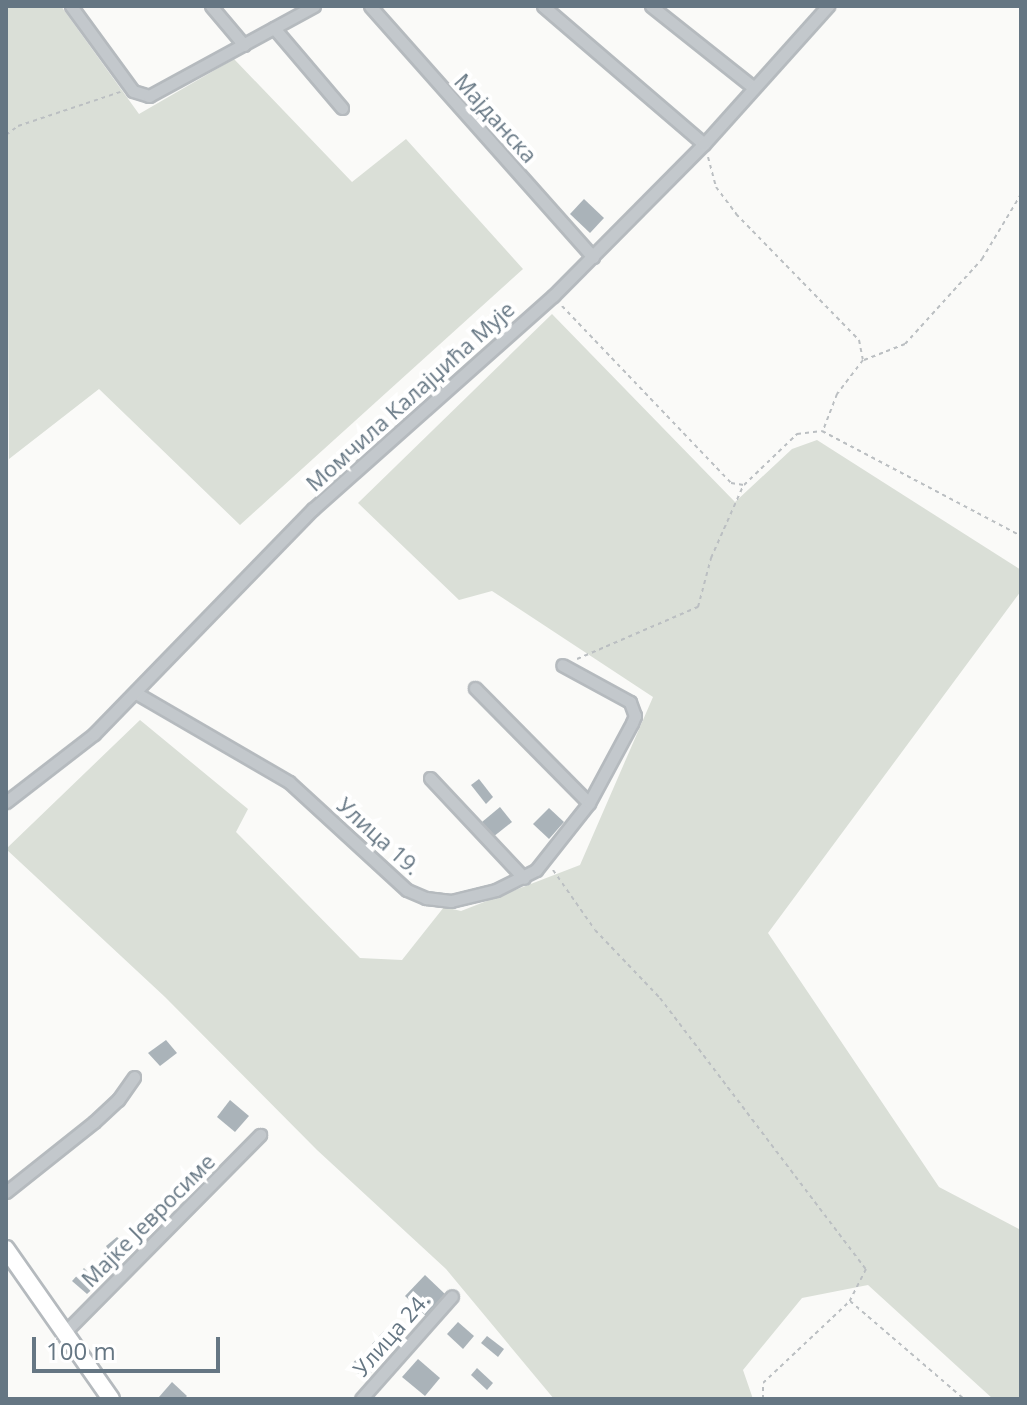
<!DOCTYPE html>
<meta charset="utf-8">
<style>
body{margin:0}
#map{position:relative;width:1027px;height:1405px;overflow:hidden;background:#fafaf8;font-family:"Open Sans",sans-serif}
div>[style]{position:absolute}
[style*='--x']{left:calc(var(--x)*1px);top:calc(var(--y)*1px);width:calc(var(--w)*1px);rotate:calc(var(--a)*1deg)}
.green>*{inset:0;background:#dadfd7}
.building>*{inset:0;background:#aab3b9}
.path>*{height:2px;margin-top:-1px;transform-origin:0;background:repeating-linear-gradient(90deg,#bbbfc2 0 4px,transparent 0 8px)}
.roads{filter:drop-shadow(2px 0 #b5babe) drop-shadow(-2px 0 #b5babe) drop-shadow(0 2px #b5babe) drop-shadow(0 -2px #b5babe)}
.street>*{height:11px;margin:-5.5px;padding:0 5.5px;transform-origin:5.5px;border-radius:5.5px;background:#c3c8cc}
.primary>*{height:16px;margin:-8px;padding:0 8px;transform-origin:8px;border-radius:8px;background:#fff}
span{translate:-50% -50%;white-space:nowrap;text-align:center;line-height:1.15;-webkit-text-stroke:8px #fff;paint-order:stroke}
.street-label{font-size:22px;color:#657683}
.frame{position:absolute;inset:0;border:8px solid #657683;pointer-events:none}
.scale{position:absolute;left:32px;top:1337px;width:188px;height:36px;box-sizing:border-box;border:4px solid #657683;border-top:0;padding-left:10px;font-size:24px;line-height:28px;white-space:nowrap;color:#657683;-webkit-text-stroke:6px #fff;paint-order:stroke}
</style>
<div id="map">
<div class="green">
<i style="clip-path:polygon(6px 6px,61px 6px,139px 114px,234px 59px,352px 182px,406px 139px,523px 269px,240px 525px,99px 389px,9px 459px)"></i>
<i style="clip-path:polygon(552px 314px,735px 502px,792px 449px,817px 440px,1021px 570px,1021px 591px,768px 933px,939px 1187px,1021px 1230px,1021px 1399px,993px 1399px,868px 1285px,802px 1298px,743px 1370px,753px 1399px,554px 1399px,446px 1269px,317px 1150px,165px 997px,6px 849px,140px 720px,248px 809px,236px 832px,360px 958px,402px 960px,444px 907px,461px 911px,580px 865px,653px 697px,492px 591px,459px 600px,358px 503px)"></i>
</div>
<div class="building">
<i style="clip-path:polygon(584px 199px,604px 218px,590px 233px,570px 214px)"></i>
<i style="clip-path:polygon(479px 779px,493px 797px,486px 804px,471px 785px)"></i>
<i style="clip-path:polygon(500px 807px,512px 822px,493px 837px,482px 822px)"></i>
<i style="clip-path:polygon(549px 808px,564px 822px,549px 839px,533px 824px)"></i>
<i style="clip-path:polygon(166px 1040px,177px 1053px,160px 1066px,148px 1053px)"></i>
<i style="clip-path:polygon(230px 1100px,249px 1116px,235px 1132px,217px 1117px)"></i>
<i style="clip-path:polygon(117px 1237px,132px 1250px,117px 1263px,106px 1246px)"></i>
<i style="clip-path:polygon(84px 1268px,99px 1283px,87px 1294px,72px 1281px)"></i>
<i style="clip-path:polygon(425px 1275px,446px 1295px,426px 1316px,405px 1296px)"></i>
<i style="clip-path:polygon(458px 1322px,474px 1336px,463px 1349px,447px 1334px)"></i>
<i style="clip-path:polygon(384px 1331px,398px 1344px,386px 1356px,372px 1344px)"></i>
<i style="clip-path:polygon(487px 1336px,504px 1349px,498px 1357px,481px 1343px)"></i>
<i style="clip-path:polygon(361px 1354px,376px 1367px,365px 1380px,350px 1366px)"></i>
<i style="clip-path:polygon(418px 1359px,440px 1378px,425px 1396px,402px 1377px)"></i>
<i style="clip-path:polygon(477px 1368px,493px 1383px,487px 1390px,471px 1375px)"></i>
<i style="clip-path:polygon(172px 1382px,187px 1396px,184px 1399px,159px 1397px)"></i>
</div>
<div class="path">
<i style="--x:6;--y:135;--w:15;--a:-37"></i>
<i style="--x:18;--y:126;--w:108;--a:-18.4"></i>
<i style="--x:708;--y:157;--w:31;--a:75"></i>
<i style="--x:716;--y:187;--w:34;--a:53"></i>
<i style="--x:736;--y:214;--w:176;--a:45.7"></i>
<i style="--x:859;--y:340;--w:20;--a:79"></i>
<i style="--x:863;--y:360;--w:43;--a:127.4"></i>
<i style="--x:837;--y:394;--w:39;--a:111"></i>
<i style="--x:562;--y:306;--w:245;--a:46.3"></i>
<i style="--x:731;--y:483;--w:13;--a:9"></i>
<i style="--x:744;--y:485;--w:74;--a:-43.9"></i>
<i style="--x:797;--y:434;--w:25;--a:-7"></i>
<i style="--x:822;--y:431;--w:225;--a:27.8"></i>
<i style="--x:864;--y:360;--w:44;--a:-21.3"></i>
<i style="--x:905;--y:344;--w:115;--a:-47.8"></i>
<i style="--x:982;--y:259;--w:76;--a:-59"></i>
<i style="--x:577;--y:659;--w:132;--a:-23.3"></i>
<i style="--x:698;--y:607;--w:51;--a:-75.1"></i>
<i style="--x:711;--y:558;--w:79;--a:-66"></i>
<i style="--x:553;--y:870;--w:73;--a:55"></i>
<i style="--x:595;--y:930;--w:94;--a:46.3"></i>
<i style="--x:660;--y:998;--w:340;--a:52.8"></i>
<i style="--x:866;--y:1269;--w:36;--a:117"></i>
<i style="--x:850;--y:1301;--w:150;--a:40.7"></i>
<i style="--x:763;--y:1399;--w:16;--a:-90"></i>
<i style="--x:763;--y:1383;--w:118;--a:-43.3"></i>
</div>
<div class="roads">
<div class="street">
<i style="--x:71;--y:6;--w:105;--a:53.9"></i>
<i style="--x:133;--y:91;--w:17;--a:17"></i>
<i style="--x:149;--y:96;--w:188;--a:-28.6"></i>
<i style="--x:211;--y:6;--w:51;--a:49.8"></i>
<i style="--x:370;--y:6;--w:336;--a:48.4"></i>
<i style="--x:543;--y:6;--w:212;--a:40.6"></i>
<i style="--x:651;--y:6;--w:130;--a:38.5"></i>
<i style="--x:274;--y:28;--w:105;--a:49.6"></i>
<i style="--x:475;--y:688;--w:162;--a:45.3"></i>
<i style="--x:136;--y:693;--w:177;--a:30.2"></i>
<i style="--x:289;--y:782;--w:160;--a:42.5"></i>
<i style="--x:407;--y:890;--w:21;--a:23"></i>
<i style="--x:426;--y:898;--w:25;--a:7"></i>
<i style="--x:451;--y:901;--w:46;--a:-13.7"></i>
<i style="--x:496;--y:890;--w:45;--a:-26.6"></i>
<i style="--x:536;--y:870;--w:85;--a:-51.7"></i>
<i style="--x:589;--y:803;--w:91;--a:-61.7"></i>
<i style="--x:632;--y:723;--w:8;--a:-67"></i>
<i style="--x:635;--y:716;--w:15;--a:-110"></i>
<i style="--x:630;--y:702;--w:77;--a:-151.4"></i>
<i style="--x:430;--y:778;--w:137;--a:46.8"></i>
<i style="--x:6;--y:802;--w:111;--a:-37.7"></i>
<i style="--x:94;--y:734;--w:314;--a:-45.8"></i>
<i style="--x:313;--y:509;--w:321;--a:-41.6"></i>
<i style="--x:553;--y:296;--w:214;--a:-45.2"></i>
<i style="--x:704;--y:144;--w:186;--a:-48.1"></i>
<i style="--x:6;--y:1192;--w:112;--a:-38.5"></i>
<i style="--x:94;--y:1122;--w:33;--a:-43"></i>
<i style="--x:118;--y:1100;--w:28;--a:-55"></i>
<i style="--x:64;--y:1333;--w:279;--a:-45.3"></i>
<i style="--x:361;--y:1399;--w:137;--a:-48.5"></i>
</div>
<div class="primary">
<i style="--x:6;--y:1249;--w:183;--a:55"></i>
</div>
</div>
<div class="street-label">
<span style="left:496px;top:118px;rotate:48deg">Мајданска</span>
<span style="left:410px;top:396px;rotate:-42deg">Момчила Калајџића Мује</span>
<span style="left:379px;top:836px;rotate:42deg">Улица 19.</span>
<span style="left:148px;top:1220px;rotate:-45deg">Мајке Јевросиме</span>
<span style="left:391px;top:1334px;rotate:-49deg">Улица 24.</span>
</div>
<div class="frame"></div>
<div class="scale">100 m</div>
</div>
